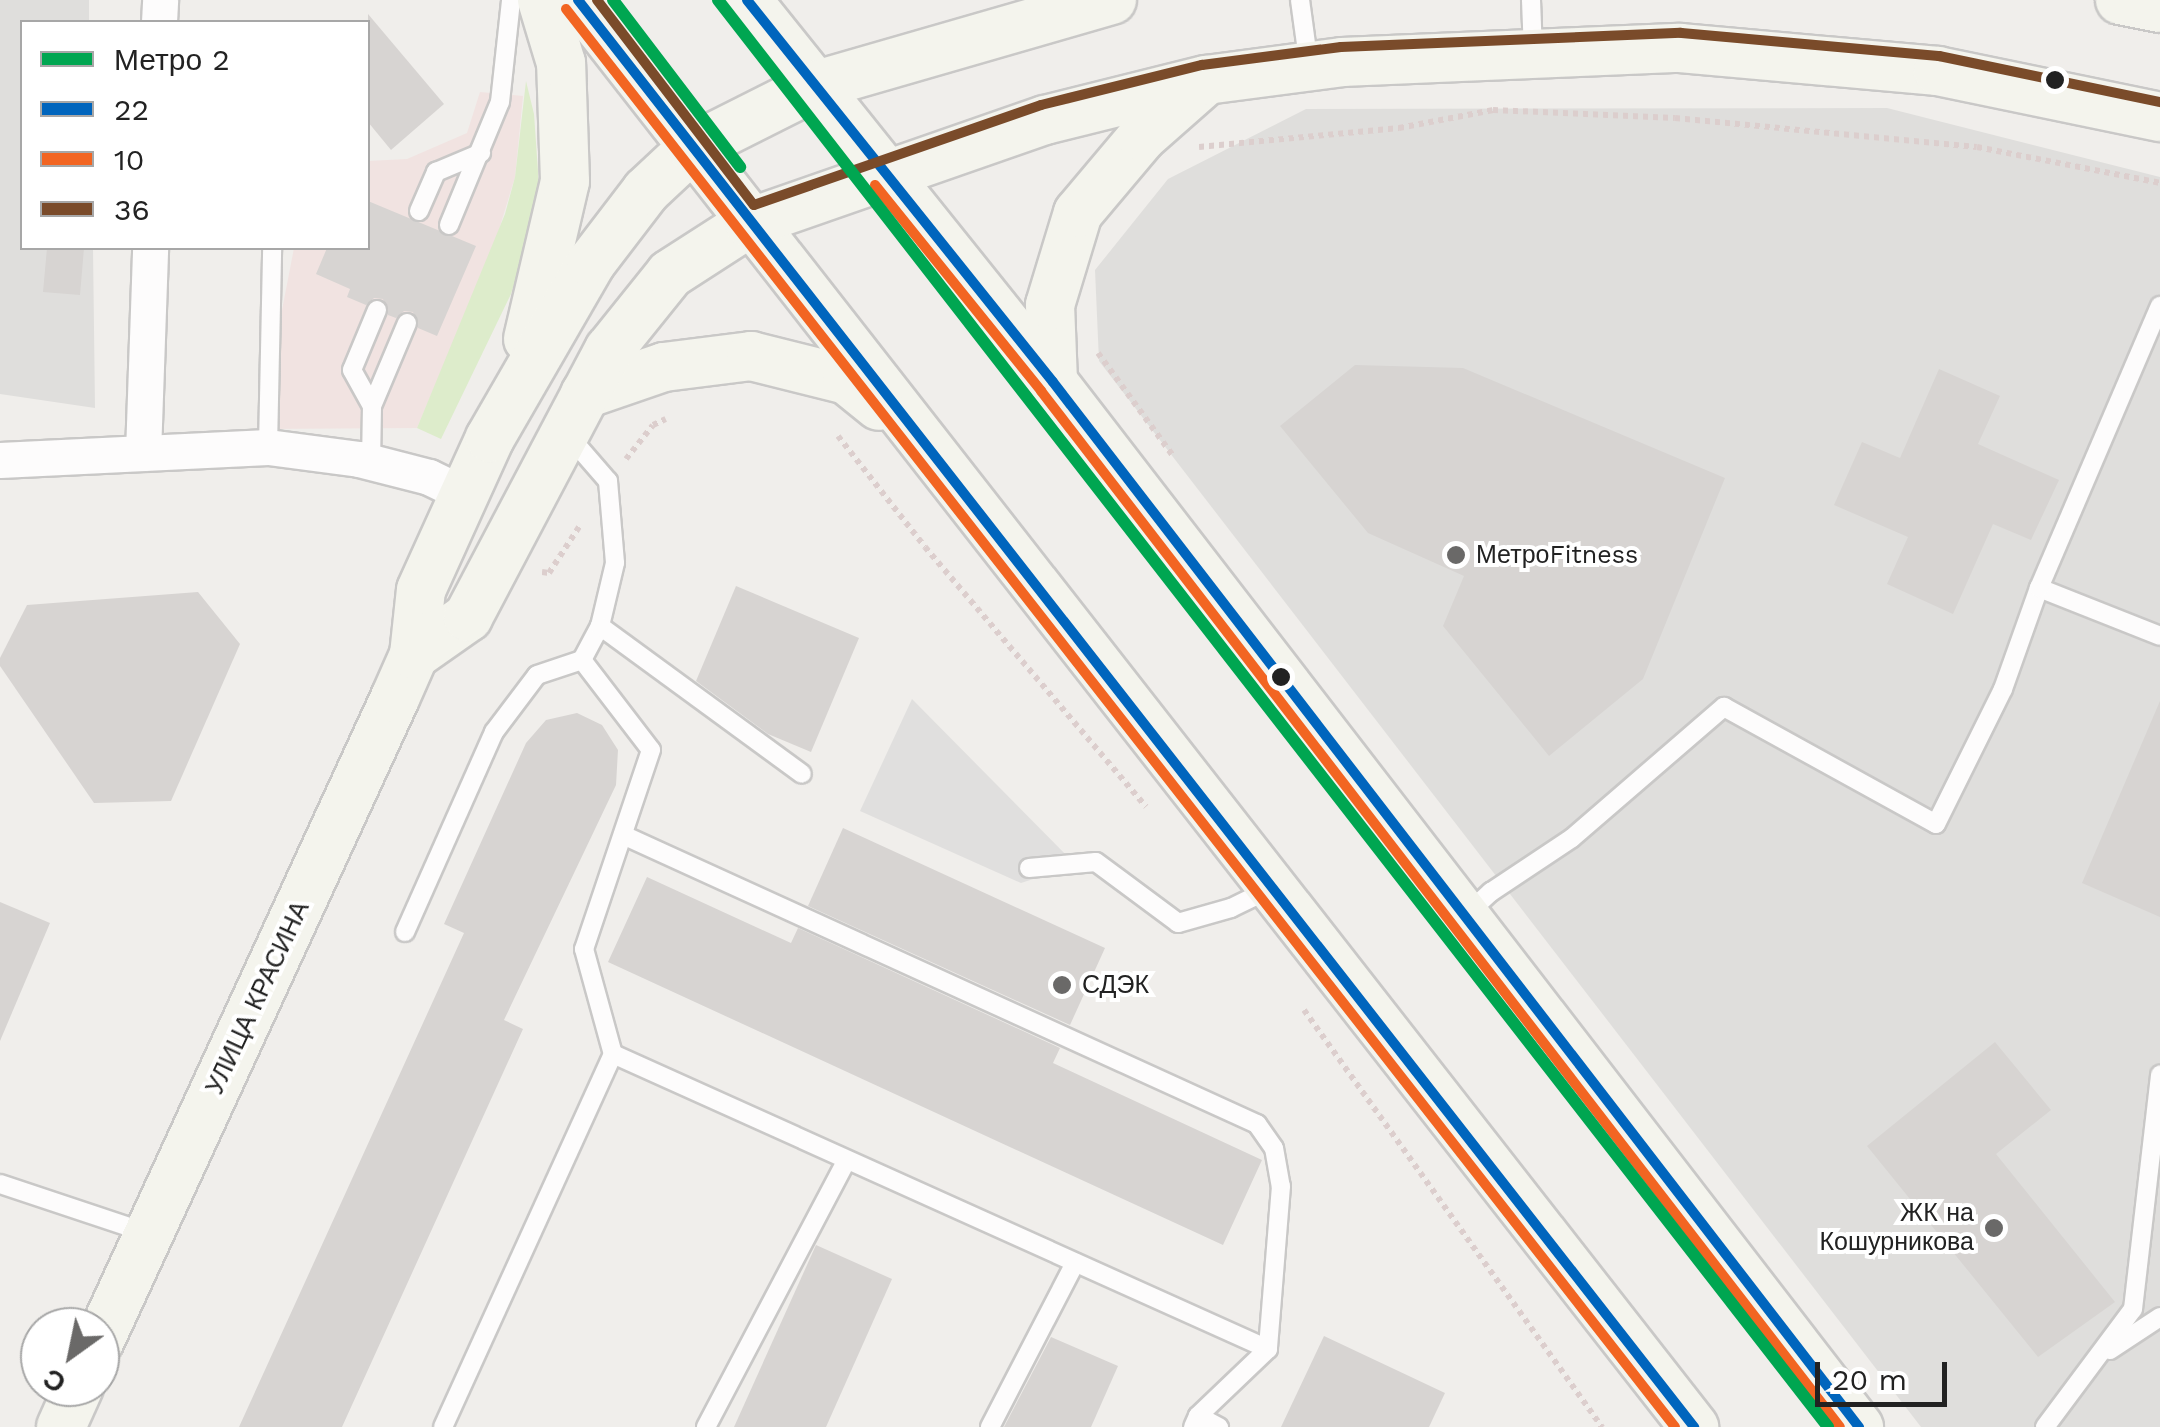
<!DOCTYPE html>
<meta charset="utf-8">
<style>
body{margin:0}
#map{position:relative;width:2160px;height:1427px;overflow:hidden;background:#f0eeeb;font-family:"Work Sans",sans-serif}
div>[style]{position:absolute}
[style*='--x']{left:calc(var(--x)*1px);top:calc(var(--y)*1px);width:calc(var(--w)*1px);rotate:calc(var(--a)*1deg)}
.residential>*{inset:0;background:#dfdedc}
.commercial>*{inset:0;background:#f1e3e1}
.grass>*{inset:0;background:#ddeccb}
.parking>*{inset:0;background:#e0dfde}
.building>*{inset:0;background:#d7d4d2}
.path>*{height:6px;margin-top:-3px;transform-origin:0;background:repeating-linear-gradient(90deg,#dccecd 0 5px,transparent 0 10px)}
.roads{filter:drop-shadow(2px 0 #c9c8c7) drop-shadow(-2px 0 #c9c8c7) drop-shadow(0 2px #c9c8c7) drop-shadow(0 -2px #c9c8c7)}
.lane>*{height:18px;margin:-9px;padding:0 9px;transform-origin:9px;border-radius:9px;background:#fdfcfc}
.street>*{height:35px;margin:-17.5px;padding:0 17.5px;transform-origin:17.5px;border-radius:17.5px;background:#fdfcfc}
.secondary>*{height:48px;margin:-24px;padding:0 24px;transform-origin:24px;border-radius:24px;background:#f4f4ed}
.bus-1>*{height:10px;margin:-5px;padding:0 5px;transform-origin:5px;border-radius:5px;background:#0065bd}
.bus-2>*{height:10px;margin:-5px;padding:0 5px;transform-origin:5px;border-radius:5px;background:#f26522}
.bus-3>*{height:10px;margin:-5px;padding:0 5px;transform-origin:5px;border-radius:5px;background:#7a4b2a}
.metro-1>*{height:12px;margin:-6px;padding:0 6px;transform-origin:6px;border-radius:6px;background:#00a651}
.dots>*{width:28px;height:28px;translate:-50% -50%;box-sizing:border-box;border:5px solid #fff;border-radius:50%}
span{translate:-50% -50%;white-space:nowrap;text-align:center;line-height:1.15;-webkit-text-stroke:8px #fff;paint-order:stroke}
.poi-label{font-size:25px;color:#222}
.left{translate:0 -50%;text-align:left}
.right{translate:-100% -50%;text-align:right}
.street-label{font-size:25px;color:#222}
.legend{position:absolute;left:20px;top:20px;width:350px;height:230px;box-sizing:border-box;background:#fff;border:2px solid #a7a7a7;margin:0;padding:12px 18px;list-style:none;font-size:30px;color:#222}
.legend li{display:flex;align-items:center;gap:20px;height:50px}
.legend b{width:50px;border:2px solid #a7a7a7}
.north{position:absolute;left:20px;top:1307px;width:100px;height:100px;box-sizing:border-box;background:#fff;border:2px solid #a7a7a7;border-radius:50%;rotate:213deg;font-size:28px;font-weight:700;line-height:40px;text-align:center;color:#222}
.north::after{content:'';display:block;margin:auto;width:35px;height:45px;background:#6a6968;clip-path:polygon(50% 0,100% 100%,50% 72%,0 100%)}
.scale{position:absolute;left:1815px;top:1362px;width:132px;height:45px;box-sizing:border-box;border:5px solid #222;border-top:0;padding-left:12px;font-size:30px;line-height:35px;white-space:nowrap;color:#222;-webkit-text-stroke:8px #fff;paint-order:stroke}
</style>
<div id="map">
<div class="residential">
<i style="clip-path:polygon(0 0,89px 0,89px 22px,22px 22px,22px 248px,93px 248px,95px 408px,0 394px)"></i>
<i style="clip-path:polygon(1887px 108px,2160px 177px,2160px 1427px,1921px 1427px,1099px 361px,1095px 270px,1168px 179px,1306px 109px)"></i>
</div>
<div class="commercial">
<i style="clip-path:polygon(480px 92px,523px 96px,515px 177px,494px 246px,417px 428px,259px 429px,294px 248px,368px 248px,368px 161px,407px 159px,467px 133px)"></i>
</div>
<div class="grass">
<i style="clip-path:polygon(526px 81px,534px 114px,540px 200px,511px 294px,441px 439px,417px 428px,505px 214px,515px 177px)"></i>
</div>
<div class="parking">
<i style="clip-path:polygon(912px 699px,1076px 865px,1021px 883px,860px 811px)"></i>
</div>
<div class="building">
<i style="clip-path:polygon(368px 14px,444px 104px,391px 150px,368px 122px)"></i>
<i style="clip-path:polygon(368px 201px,476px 246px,437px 336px,418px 328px,413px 312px,404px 311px,396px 318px,388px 315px,383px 299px,374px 298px,366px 305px,347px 297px,350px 289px,316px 274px,327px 248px,368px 248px)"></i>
<i style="clip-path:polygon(47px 248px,84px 248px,80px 295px,43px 292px)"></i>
<i style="clip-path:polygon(1355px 365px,1463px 368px,1725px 478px,1643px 679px,1549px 756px,1443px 626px,1464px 576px,1368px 533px,1280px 426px)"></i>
<i style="clip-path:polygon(1939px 369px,2000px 396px,1978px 444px,2059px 480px,2031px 540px,1993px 524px,1953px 614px,1887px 584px,1908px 537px,1834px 505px,1862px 442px,1900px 458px)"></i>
<i style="clip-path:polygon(736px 586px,859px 638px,811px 752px,768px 734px,696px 681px)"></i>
<i style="clip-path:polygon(198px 592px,240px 644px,171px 801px,94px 803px,0 666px,0 658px,27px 605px)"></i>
<i style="clip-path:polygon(2160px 701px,2160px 917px,2082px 883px)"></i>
<i style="clip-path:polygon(577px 713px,602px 725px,618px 750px,616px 785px,504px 1020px,523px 1029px,342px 1427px,239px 1427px,464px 933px,444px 924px,526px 743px,546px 720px)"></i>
<i style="clip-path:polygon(843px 828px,1105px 948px,1070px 1025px,808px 906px)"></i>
<i style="clip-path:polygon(647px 877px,791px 943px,798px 928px,1060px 1048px,1053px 1063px,1262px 1160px,1223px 1245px,608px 962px)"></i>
<i style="clip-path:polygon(0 902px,50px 923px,0 1041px)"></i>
<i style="clip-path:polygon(1995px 1042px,2051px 1110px,1996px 1154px,2115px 1302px,2038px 1357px,1867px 1146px)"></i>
<i style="clip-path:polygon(816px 1245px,892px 1279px,826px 1427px,734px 1427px)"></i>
<i style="clip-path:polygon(1324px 1336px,1445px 1393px,1429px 1427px,1281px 1427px)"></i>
<i style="clip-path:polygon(1051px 1337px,1118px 1366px,1091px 1427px,1004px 1427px)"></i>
</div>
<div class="path">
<i style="--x:1199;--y:147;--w:201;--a:-5.4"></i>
<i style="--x:1399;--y:128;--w:96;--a:-10.8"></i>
<i style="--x:1493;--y:110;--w:182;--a:2.5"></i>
<i style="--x:1675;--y:118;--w:303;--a:5.5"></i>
<i style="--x:1977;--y:147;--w:187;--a:11.1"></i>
<i style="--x:1098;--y:353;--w:127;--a:53.9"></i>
<i style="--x:838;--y:436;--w:141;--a:51.9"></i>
<i style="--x:925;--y:547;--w:341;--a:49.6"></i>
<i style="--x:626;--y:459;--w:43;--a:-51.5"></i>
<i style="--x:653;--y:425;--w:14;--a:-25"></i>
<i style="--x:542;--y:572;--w:7;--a:8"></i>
<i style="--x:549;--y:573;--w:55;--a:-56.9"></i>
<i style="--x:1304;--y:1010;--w:513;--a:54.45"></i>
</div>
<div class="roads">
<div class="lane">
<i style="--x:1300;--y:0;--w:67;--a:82.2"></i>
<i style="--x:1531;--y:0;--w:53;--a:87.8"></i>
<i style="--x:419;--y:211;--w:43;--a:-66.4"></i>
<i style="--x:436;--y:172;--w:49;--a:-22.9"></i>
<i style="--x:449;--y:225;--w:133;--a:-67.5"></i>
<i style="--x:500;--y:102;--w:103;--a:-83.8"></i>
<i style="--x:372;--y:406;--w:41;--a:-119.1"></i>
<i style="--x:352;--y:370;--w:65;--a:-67.4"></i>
<i style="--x:568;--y:435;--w:61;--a:49"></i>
<i style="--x:608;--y:481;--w:82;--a:85.1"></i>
<i style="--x:615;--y:563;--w:65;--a:103.4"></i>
<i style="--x:600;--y:626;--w:38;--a:118"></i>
<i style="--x:582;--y:660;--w:113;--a:52.5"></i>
<i style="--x:651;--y:750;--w:210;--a:108.6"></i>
<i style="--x:584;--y:949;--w:109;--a:74.6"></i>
<i style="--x:268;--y:447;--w:199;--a:-88.8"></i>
<i style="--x:371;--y:463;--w:57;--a:-89"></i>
<i style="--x:372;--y:406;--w:90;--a:-67.1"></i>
<i style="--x:2039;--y:588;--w:130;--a:21.6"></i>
<i style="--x:600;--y:626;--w:250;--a:36.2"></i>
<i style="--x:623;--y:835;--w:697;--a:24.51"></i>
<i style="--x:1257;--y:1124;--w:29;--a:55"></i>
<i style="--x:1274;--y:1148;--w:39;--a:80"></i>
<i style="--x:1281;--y:1186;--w:164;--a:94.6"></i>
<i style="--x:1268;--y:1349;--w:97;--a:136.3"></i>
<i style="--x:1198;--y:1416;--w:12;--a:114"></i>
<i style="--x:1029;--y:868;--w:67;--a:-5.1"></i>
<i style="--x:1096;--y:862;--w:102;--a:36.6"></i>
<i style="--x:1178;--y:923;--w:55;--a:-15.8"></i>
<i style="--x:1231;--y:908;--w:43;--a:-26"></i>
<i style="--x:1466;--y:915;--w:34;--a:-43"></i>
<i style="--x:1491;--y:892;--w:97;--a:-33.7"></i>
<i style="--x:1572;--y:838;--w:201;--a:-40.8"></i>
<i style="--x:1724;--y:707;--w:242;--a:28.9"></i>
<i style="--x:1936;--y:824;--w:151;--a:-63.6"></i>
<i style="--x:2003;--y:689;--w:107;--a:-70.4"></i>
<i style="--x:2039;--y:588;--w:307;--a:-66.8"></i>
<i style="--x:405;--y:932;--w:219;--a:-66"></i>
<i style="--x:494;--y:732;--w:71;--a:-53"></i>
<i style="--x:537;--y:675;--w:47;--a:-18.4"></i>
<i style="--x:0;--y:1184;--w:155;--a:18.4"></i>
<i style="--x:2110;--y:1350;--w:60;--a:-33.4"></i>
<i style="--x:1198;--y:1416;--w:24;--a:28"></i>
<i style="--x:443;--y:1427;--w:410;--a:-65.5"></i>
<i style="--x:613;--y:1054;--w:718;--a:24.25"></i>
<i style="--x:706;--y:1427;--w:300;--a:-62.2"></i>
<i style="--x:990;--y:1427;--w:185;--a:-62.6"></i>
<i style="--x:2045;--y:1427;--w:147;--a:-53.3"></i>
<i style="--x:2133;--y:1309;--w:236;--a:-83.4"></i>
</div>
<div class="street">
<i style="--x:159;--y:22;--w:22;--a:-87"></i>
<i style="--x:143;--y:453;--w:205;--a:-88"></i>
<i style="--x:0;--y:460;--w:268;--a:-2.8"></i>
<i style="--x:268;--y:447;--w:92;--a:7.5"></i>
<i style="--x:359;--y:459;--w:72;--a:14.4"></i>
<i style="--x:429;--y:477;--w:39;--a:26"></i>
</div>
<div class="secondary">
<i style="--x:578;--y:0;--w:1812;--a:51.97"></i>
<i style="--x:747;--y:0;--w:489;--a:51.3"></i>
<i style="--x:1053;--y:382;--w:1320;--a:52.36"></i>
<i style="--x:2120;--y:0;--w:41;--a:11.3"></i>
<i style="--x:528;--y:339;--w:162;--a:-76.8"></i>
<i style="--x:565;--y:181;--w:118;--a:-91.9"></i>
<i style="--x:561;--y:63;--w:66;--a:-106.8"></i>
<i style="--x:1053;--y:382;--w:77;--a:-92.2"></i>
<i style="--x:1050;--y:305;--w:96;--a:-73.1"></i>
<i style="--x:1078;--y:213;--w:99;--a:-49.9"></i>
<i style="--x:1142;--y:137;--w:79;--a:-41.4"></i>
<i style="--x:585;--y:394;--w:83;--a:-18.9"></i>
<i style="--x:664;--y:367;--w:88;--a:-7.2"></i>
<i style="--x:751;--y:356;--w:99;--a:14"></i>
<i style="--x:847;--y:380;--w:41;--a:39.1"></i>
<i style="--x:414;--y:655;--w:66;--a:-35.1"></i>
<i style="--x:468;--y:617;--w:302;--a:-62.2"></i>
<i style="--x:609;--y:350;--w:97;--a:-51.2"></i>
<i style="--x:670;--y:274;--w:94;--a:-32.8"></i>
<i style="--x:749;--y:223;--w:313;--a:-19.2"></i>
<i style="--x:1045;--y:120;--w:166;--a:-14"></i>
<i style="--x:1206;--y:80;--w:137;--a:-7.5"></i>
<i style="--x:1342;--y:62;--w:338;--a:-2.4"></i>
<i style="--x:1680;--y:48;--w:259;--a:5.1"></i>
<i style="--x:1938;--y:71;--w:227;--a:11.7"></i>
<i style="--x:100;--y:1340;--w:707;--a:-65.32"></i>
<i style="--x:395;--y:698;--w:47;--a:-66.2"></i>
<i style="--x:414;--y:655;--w:65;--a:-83.9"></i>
<i style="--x:421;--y:590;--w:167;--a:-65.6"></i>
<i style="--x:490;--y:438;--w:202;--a:-60"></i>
<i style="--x:591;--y:263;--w:91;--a:-52.6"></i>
<i style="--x:646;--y:191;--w:63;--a:-43.1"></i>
<i style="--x:692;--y:148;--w:140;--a:-26.7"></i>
<i style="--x:817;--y:85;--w:307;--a:-16.1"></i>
<i style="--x:61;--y:1427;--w:44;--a:-65.8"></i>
</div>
</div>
<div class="bus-1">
<i style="--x:578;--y:0;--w:1812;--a:51.97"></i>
<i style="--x:747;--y:0;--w:489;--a:51.3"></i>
<i style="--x:1053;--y:382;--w:1320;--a:52.36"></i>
</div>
<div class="bus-2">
<i style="--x:566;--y:9;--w:1800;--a:51.97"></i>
<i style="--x:875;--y:185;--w:265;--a:51.1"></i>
<i style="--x:1041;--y:391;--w:1308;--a:52.36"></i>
</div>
<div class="bus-3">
<i style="--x:597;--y:0;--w:258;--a:52.6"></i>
<i style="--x:754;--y:205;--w:304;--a:-19.2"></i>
<i style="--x:1041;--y:105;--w:166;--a:-14"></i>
<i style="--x:1202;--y:65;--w:140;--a:-7.4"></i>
<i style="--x:1341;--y:47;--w:340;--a:-2.4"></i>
<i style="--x:1681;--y:33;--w:259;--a:5.1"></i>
<i style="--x:1939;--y:56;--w:226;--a:11.8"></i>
</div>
<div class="metro-1">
<i style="--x:613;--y:0;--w:210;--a:52.7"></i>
<i style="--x:718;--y:0;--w:1808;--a:52.12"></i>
</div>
<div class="dots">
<i style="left:2055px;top:80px;background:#222"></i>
<i style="left:1456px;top:555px;background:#6a6968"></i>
<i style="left:1281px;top:677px;background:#222"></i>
<i style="left:1062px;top:985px;background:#6a6968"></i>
<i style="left:1994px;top:1228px;background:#6a6968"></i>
</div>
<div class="poi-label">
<span class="left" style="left:1476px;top:555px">МетроFitness</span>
<span class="left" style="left:1082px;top:985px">СДЭК</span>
<span class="right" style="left:1974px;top:1228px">ЖК на<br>Кошурникова</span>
</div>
<div class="street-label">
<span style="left:258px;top:998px;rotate:-65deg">УЛИЦА КРАСИНА</span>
</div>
<ul class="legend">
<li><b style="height:12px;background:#00a651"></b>Метро 2</li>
<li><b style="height:12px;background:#0065bd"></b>22</li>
<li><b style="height:12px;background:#f26522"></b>10</li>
<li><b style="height:12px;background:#7a4b2a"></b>36</li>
</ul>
<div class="north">С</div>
<div class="scale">20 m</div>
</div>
